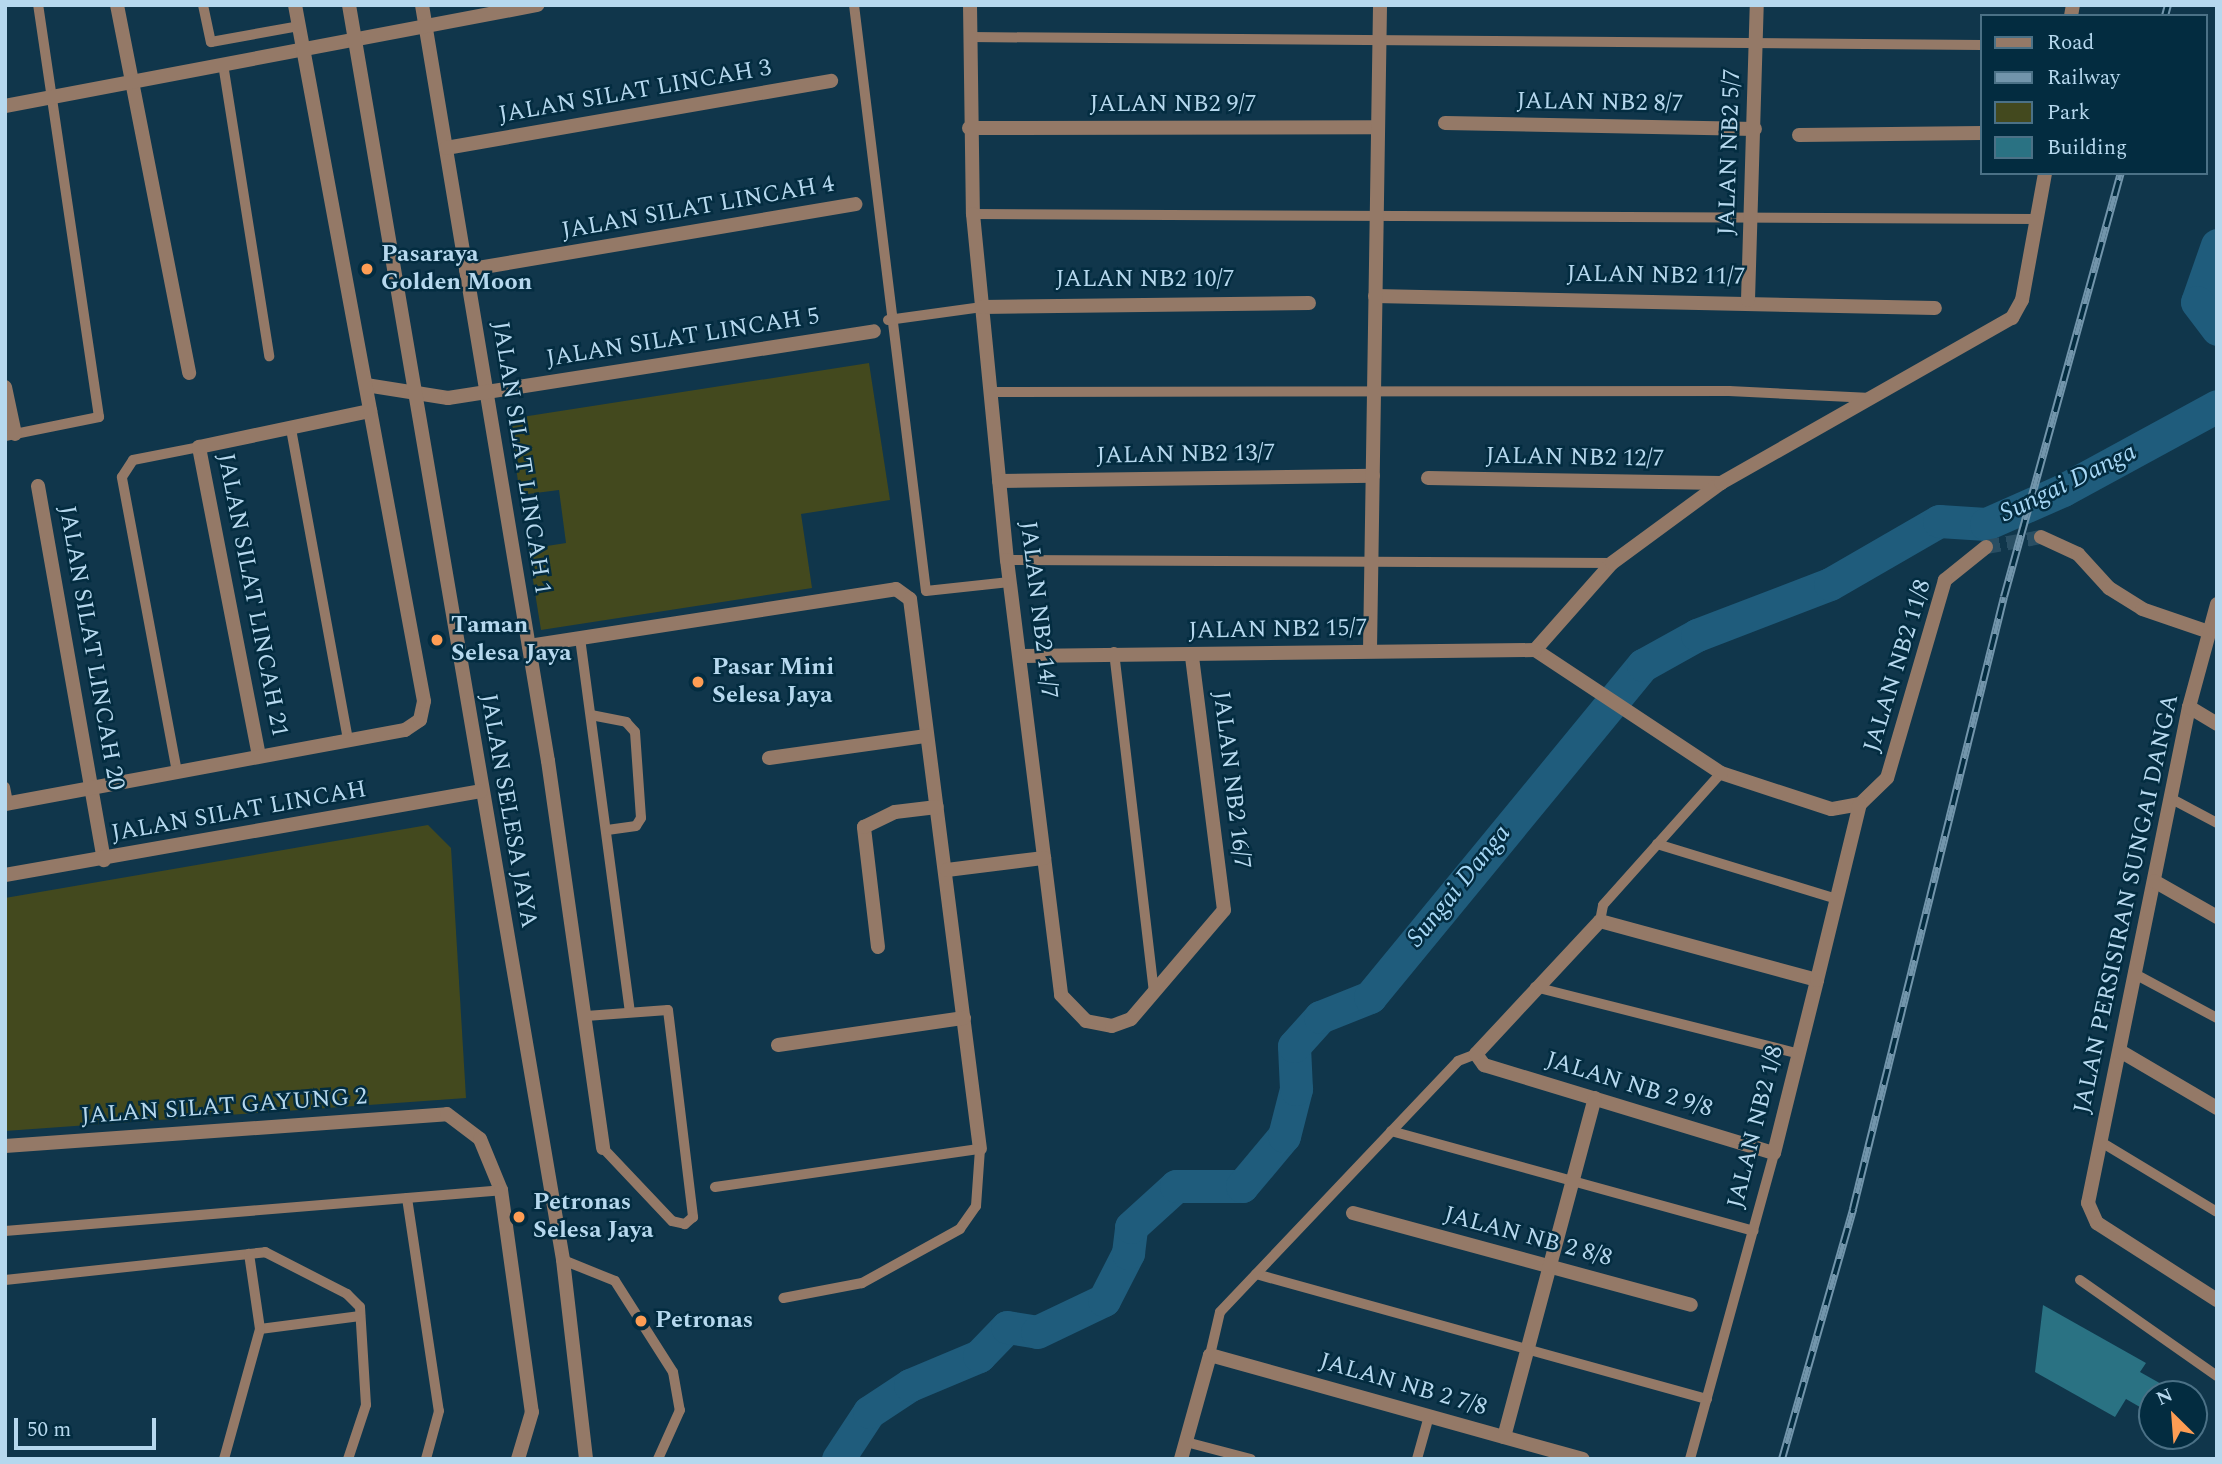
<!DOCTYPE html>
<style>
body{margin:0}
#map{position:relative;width:2222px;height:1464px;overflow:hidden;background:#10364b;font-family:Spectral,serif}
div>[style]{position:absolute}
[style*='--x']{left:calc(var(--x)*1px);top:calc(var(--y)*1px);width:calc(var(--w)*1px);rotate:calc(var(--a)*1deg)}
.green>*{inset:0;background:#43491e}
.river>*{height:33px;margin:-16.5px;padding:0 16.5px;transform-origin:16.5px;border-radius:16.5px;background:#1f5c7c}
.building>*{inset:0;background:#2a7283}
.minor-tunnel>*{height:14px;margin-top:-7px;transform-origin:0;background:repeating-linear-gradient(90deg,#294e63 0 14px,transparent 0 21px)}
.service>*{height:10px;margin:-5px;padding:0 5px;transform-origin:5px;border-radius:5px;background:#947967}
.minor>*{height:14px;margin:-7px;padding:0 7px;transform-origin:7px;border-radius:7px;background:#947967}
.tertiary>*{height:14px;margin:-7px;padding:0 7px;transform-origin:7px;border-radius:7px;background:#947967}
.rail>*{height:8px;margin-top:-4px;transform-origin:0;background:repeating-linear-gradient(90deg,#032c40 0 16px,#7295ab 0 32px);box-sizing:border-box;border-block:2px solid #7295ab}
.dots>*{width:19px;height:19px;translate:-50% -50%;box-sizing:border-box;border:4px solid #032c40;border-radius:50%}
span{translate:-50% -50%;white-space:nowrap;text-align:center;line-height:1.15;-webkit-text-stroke:5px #032c40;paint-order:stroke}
.street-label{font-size:24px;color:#b6d8ee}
.poi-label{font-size:24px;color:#b6d8ee;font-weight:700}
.left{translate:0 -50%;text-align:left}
.water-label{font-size:26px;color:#a7d8f6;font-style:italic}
.frame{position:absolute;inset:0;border:7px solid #b6d8ee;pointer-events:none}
.legend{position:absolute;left:1980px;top:14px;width:228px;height:161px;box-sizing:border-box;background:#032c40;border:2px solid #4b7186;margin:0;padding:9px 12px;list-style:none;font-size:21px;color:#b6d8ee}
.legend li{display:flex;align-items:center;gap:14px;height:35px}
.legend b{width:35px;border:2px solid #4b7186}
.north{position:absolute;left:2138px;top:1380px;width:70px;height:70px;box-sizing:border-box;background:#032c40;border:2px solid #4b7186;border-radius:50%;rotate:335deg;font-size:19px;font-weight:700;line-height:28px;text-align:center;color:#b6d8ee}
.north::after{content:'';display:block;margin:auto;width:24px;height:32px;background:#fd9d54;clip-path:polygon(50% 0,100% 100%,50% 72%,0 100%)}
.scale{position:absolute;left:14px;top:1418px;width:142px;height:32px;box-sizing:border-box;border:4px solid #b6d8ee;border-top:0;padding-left:9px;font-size:21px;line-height:24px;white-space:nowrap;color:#b6d8ee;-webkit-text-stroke:5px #032c40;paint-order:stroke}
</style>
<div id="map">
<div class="green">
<i style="clip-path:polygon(869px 363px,890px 500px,801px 514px,812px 588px,541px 630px,528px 549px,566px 543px,559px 490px,520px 495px,509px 419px)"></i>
<i style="clip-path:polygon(428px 825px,451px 848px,466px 1098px,5px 1131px,5px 898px)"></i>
</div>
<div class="river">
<i style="--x:2217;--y:245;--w:60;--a:109.3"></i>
<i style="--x:2197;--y:302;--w:34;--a:53"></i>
<i style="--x:838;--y:1459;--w:56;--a:-56.6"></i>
<i style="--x:869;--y:1412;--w:49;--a:-33.4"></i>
<i style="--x:910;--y:1385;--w:75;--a:-22.8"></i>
<i style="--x:979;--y:1356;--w:40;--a:-46"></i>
<i style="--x:1007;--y:1327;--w:30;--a:9"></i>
<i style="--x:1037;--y:1332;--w:74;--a:-25.5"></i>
<i style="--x:1104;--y:1300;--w:53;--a:-62.9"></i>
<i style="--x:1128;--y:1253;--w:26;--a:-83"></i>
<i style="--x:1131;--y:1227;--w:61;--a:-42.3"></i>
<i style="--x:1176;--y:1186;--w:66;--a:0"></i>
<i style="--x:1242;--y:1186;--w:65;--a:-50"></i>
<i style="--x:1284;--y:1136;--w:49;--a:-75.7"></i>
<i style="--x:1296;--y:1089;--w:43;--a:-92.7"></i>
<i style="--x:1294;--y:1046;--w:39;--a:-48"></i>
<i style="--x:1320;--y:1017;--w:54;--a:-21.8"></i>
<i style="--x:1370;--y:997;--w:430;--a:-50.6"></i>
<i style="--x:1643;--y:665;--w:62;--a:-29.1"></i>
<i style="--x:1697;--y:635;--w:142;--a:-21"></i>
<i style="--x:1830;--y:584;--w:126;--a:-30"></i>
<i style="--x:1939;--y:521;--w:47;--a:3.7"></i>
<i style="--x:1986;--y:524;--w:84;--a:-23.8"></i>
<i style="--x:2063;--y:490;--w:175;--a:-28.6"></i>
</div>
<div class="building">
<i style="clip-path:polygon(2043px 1305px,2146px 1363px,2140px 1372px,2179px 1394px,2152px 1394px,2152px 1414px,2126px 1399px,2115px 1417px,2035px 1372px)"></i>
</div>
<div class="minor-tunnel">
<i style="--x:1986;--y:547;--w:56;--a:-10.3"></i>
</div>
<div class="service">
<i style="--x:203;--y:5;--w:38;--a:78"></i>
<i style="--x:211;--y:42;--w:89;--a:-10.3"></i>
<i style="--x:854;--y:5;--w:590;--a:83"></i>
<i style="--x:926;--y:591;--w:84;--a:-6.1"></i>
<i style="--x:970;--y:37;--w:1012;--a:0.45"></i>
<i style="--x:223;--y:64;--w:296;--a:81"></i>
<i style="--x:973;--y:214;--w:1063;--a:0.27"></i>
<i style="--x:888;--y:320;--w:95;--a:-7.9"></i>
<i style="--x:990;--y:392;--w:739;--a:-0.08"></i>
<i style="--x:1729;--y:391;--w:142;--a:2.8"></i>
<i style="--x:291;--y:429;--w:317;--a:79.6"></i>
<i style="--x:5;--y:436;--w:96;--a:-11.4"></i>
<i style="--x:99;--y:417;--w:416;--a:-98.4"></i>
<i style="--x:1007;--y:560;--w:605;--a:0.28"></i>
<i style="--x:580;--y:638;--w:376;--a:82.4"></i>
<i style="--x:1114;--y:652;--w:344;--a:83.3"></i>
<i style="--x:591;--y:715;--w:36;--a:11"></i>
<i style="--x:626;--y:722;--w:13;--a:48"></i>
<i style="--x:635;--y:732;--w:86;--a:86"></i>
<i style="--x:641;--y:818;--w:9;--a:122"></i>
<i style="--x:636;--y:826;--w:29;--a:172"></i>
<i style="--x:177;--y:772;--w:300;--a:-100.6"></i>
<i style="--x:122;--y:477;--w:20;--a:-57"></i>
<i style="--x:133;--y:460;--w:67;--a:-11.1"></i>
<i style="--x:5;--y:787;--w:16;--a:79"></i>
<i style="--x:2170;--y:798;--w:53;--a:28"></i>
<i style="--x:1657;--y:844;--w:188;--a:17"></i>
<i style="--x:1600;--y:921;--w:16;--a:-79"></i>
<i style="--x:1603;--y:905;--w:177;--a:-48.2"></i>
<i style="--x:2133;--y:973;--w:95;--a:28.2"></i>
<i style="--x:1535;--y:987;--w:272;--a:14.2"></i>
<i style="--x:586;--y:1016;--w:82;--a:-4.2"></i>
<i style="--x:668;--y:1010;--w:209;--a:83.1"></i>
<i style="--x:693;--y:1217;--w:11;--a:139"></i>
<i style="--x:685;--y:1224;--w:13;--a:-167"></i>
<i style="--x:672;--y:1221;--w:100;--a:-133.4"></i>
<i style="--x:1391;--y:1131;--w:376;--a:15.4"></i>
<i style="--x:2101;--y:1142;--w:135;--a:31.1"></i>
<i style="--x:715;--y:1187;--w:268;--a:-8.2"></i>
<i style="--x:980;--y:1149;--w:57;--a:94"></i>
<i style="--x:976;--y:1206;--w:28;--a:125"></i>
<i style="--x:960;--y:1229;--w:112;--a:151.1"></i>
<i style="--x:862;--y:1283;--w:80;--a:169.2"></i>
<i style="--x:407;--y:1198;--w:215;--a:81.5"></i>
<i style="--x:439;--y:1411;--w:50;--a:105.2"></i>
<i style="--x:5;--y:1231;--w:498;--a:-4.7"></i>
<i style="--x:563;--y:1260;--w:56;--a:22"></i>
<i style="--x:615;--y:1281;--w:108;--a:57.5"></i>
<i style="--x:673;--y:1372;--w:39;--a:80"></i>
<i style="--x:680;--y:1410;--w:54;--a:114.2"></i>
<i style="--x:1256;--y:1274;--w:468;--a:15.5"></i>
<i style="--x:5;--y:1280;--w:262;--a:-6.1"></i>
<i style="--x:265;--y:1252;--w:92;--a:27.1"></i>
<i style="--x:347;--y:1294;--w:18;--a:45"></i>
<i style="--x:360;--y:1307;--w:98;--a:86.5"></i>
<i style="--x:366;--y:1405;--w:57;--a:108.4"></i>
<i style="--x:2080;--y:1280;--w:167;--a:35"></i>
<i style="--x:260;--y:1329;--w:101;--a:-7.4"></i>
<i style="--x:1210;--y:1355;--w:44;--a:-76.9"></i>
<i style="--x:1220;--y:1312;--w:346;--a:-46.5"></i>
<i style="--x:1458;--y:1061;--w:19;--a:-21"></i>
<i style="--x:1186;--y:1442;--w:67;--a:14.7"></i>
<i style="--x:224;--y:1459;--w:135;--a:-74.5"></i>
<i style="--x:260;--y:1329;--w:76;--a:-98.3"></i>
<i style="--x:1417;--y:1459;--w:45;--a:-74.4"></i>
<i style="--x:1690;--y:1459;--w:317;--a:-74.6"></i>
</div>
<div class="minor">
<i style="--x:117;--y:5;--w:375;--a:78.9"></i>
<i style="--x:422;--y:5;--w:766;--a:80.54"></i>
<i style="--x:548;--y:761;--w:391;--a:81.9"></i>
<i style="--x:970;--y:5;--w:209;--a:89.2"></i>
<i style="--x:973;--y:214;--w:348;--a:84.4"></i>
<i style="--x:1007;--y:560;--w:438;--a:82.9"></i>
<i style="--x:1061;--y:995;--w:36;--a:46"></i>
<i style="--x:1086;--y:1021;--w:26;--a:11"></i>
<i style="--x:1112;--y:1026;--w:20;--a:-20"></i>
<i style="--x:1131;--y:1019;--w:143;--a:-49.5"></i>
<i style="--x:1224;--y:910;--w:256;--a:-97.2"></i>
<i style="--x:2071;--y:16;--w:11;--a:-80"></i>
<i style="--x:5;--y:106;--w:542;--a:-10.75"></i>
<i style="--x:1445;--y:123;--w:310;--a:1.1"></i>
<i style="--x:969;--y:128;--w:409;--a:-0.1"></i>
<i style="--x:1799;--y:135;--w:183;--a:-0.6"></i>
<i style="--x:446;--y:148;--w:391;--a:-9.9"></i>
<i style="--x:466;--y:270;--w:395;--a:-9.6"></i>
<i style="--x:1375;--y:296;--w:560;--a:1.23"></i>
<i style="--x:1748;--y:300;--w:295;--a:-88.3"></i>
<i style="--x:982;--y:307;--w:327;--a:-0.7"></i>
<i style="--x:366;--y:385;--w:83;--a:9"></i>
<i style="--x:448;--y:398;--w:431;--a:-8.9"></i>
<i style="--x:5;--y:387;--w:48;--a:78"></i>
<i style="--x:1428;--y:478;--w:293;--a:1"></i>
<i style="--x:999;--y:481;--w:374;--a:-0.8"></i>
<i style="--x:38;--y:486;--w:380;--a:80"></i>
<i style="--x:2041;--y:537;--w:41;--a:24.7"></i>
<i style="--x:2078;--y:554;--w:46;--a:47.6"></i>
<i style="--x:2109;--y:588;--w:39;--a:32"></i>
<i style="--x:2142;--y:609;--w:71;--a:18.9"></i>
<i style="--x:1986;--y:547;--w:53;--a:141.2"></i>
<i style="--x:1945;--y:580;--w:206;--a:106.3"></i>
<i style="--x:1887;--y:778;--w:37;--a:136"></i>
<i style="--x:1860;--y:804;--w:29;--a:170"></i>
<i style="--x:1831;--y:809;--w:116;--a:-161.9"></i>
<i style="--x:1721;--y:773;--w:223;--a:-146.5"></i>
<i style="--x:1535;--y:650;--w:116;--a:-48.5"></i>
<i style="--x:1612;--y:563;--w:135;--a:-36.3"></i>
<i style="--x:1721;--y:483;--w:335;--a:-29.6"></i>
<i style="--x:2012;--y:318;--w:21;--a:-61"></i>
<i style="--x:2022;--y:300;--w:129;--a:-79.7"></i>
<i style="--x:2217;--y:604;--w:107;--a:105.2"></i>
<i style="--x:2189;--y:707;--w:506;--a:101.51"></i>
<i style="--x:2088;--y:1203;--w:22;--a:66"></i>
<i style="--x:2097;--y:1223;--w:143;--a:32.7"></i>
<i style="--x:529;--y:646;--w:371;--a:-8.8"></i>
<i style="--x:896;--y:589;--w:17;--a:36"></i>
<i style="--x:910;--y:599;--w:554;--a:82.75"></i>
<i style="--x:1370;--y:650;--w:645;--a:-89.11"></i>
<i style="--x:1022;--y:656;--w:513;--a:-0.67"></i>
<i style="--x:2189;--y:707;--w:33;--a:31"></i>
<i style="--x:259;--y:756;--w:315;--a:-101"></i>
<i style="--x:199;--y:447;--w:175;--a:-11.9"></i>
<i style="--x:769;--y:758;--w:159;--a:-8"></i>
<i style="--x:5;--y:804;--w:407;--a:-10.5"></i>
<i style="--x:405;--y:730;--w:18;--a:-34"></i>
<i style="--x:420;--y:720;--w:19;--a:-78"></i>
<i style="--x:424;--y:701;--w:708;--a:-100.5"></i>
<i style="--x:947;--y:870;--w:98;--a:-7.1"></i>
<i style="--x:2154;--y:881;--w:73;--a:29.7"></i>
<i style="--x:878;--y:947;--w:121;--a:-96.7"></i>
<i style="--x:864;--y:827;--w:34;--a:-26"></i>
<i style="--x:895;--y:812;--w:42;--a:-6.8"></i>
<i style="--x:1817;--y:980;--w:225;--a:-164.8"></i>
<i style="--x:1600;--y:921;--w:182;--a:133"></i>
<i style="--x:1476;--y:1054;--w:14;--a:54"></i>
<i style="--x:1484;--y:1065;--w:303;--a:16.9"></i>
<i style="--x:1774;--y:1153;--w:178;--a:-76"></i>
<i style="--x:1817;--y:980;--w:181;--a:-76.3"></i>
<i style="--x:778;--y:1045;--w:188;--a:-8.3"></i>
<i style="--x:2120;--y:1051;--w:113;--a:30.4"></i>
<i style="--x:5;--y:1146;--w:443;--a:-4.1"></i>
<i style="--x:447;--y:1114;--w:41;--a:37.1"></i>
<i style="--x:480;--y:1139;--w:55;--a:67.6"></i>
<i style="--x:501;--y:1190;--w:224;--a:82.1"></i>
<i style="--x:532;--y:1412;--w:49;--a:106.6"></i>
<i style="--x:1353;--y:1213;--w:350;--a:15.2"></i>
<i style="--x:1504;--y:1437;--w:351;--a:-75"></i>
<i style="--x:1181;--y:1459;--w:108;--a:-74.4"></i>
<i style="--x:1210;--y:1355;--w:387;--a:15.6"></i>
</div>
<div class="tertiary">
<i style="--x:349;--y:5;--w:1273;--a:80.32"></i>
<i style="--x:563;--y:1260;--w:200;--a:83.4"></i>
<i style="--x:5;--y:875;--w:483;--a:-10"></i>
</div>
<div class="rail">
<i style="--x:2165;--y:16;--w:11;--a:-75"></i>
<i style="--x:1782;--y:1459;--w:260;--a:-74.1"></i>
<i style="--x:1853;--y:1209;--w:630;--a:-76.14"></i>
<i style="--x:2004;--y:597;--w:440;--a:-74.6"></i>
</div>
<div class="dots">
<i style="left:367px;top:269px;background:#fd9d54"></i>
<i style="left:437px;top:640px;background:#fd9d54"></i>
<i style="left:698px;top:682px;background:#fd9d54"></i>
<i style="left:519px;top:1217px;background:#fd9d54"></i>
<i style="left:641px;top:1321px;background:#fd9d54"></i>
</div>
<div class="street-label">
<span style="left:635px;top:92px;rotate:-10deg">JALAN SILAT LINCAH 3</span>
<span style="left:1600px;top:103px;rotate:1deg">JALAN NB2 8/7</span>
<span style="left:1173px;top:105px">JALAN NB2 9/7</span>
<span style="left:1730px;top:152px;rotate:-88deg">JALAN NB2 5/7</span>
<span style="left:698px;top:208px;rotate:-10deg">JALAN SILAT LINCAH 4</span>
<span style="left:1656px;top:276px;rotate:1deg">JALAN NB2 11/7</span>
<span style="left:1145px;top:280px">JALAN NB2 10/7</span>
<span style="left:683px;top:338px;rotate:-9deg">JALAN SILAT LINCAH 5</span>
<span style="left:1186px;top:455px;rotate:-1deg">JALAN NB2 13/7</span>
<span style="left:521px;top:458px;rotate:81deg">JALAN SILAT LINCAH 1</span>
<span style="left:1575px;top:458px;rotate:1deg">JALAN NB2 12/7</span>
<span style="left:252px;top:595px;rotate:79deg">JALAN SILAT LINCAH 21</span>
<span style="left:1038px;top:610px;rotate:83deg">JALAN NB2 14/7</span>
<span style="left:1278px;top:630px;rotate:-1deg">JALAN NB2 15/7</span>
<span style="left:91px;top:648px;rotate:80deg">JALAN SILAT LINCAH 20</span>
<span style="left:1898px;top:666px;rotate:-73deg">JALAN NB2 11/8</span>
<span style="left:1231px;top:780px;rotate:83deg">JALAN NB2 16/7</span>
<span style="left:508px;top:811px;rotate:80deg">JALAN SELESA JAYA</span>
<span style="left:239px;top:812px;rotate:-10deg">JALAN SILAT LINCAH</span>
<span style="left:2127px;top:904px;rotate:-78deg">JALAN PERSISIRAN SUNGAI DANGA</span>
<span style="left:1629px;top:1085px;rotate:17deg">JALAN NB 2 9/8</span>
<span style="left:224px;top:1107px;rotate:-4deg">JALAN SILAT GAYUNG 2</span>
<span style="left:1756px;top:1127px;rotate:-76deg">JALAN NB2 1/8</span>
<span style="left:1528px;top:1237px;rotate:15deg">JALAN NB 2 8/8</span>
<span style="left:1403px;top:1385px;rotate:16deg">JALAN NB 2 7/8</span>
</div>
<div class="poi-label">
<span class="left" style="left:381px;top:269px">Pasaraya<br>Golden Moon</span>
<span class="left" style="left:451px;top:640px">Taman<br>Selesa Jaya</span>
<span class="left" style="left:712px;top:682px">Pasar Mini<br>Selesa Jaya</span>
<span class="left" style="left:533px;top:1217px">Petronas<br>Selesa Jaya</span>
<span class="left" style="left:655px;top:1321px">Petronas</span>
</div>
<div class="water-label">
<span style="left:2068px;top:483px;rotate:-26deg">Sungai Danga</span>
<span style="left:1459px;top:886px;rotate:-51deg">Sungai Danga</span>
</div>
<div class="frame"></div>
<ul class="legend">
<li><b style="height:9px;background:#947967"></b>Road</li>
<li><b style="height:9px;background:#7295ab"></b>Railway</li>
<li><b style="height:19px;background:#43491e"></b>Park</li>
<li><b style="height:19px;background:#2a7283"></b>Building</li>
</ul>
<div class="north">N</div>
<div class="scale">50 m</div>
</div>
